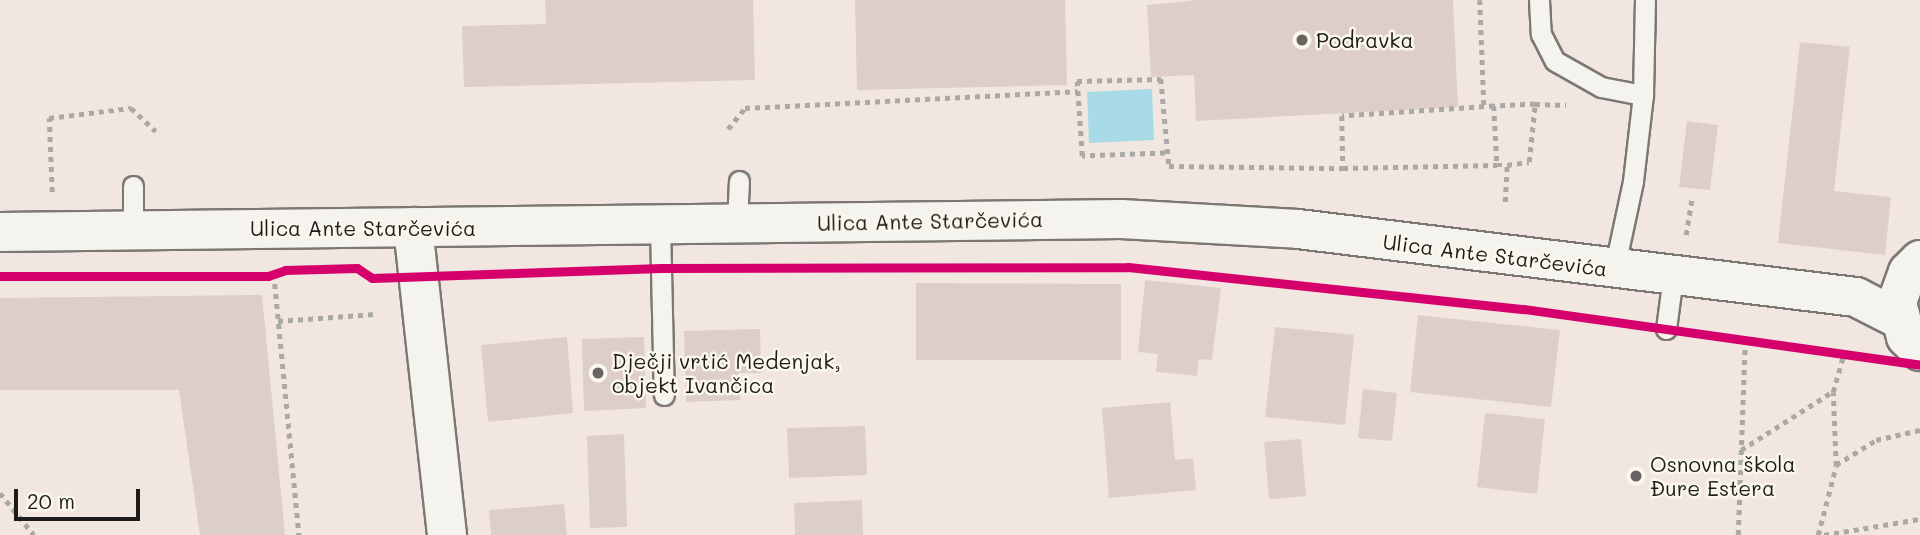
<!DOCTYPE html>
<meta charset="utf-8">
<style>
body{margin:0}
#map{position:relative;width:1920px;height:535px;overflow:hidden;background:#f1e7e0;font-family:Mali,sans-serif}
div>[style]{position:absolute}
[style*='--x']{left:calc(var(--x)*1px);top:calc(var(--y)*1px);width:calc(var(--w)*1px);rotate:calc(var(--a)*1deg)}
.water>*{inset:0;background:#a8dae7}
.building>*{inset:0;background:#ddcfc8}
.path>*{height:4.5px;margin-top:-2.25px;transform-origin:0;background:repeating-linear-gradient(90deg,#aba9a6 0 5px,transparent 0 10px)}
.roads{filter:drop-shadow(2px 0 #7c7774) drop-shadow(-2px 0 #7c7774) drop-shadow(0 2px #7c7774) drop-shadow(0 -2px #7c7774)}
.lane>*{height:19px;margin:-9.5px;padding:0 9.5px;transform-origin:9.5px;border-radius:9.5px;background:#f5f3ee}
.street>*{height:38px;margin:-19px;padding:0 19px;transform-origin:19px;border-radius:19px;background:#f5f3ee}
.secondary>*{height:38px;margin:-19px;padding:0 19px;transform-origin:19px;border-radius:19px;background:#f5f3ee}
.cycleway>*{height:9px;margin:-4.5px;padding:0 4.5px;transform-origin:4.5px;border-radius:4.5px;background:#d6006c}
.dots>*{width:19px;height:19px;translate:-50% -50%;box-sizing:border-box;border:4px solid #fbf7ec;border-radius:50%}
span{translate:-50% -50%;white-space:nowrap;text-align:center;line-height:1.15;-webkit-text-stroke:5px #fbf7ec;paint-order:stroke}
.poi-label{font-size:21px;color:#1c1c1c}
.left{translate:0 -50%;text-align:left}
.street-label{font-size:21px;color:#1c1c1c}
.scale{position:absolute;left:14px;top:489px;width:126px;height:32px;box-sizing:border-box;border:4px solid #1c1c1c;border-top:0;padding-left:9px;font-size:21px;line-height:24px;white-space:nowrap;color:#1c1c1c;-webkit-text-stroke:5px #fbf7ec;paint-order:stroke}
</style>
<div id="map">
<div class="water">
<i style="clip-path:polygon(1152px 89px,1154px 140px,1089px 143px,1087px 92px)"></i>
</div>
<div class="building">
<i style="clip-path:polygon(545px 0,753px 0,755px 80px,464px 87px,462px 26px,546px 24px)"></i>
<i style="clip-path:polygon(855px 0,1065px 0,1067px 85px,857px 90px)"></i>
<i style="clip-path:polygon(1196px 0,1453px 0,1458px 107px,1196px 121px,1194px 75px,1151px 77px,1147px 5px)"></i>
<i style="clip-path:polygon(1800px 42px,1850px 47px,1834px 191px,1891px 197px,1885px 255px,1778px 243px)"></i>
<i style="clip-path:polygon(1687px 121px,1718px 125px,1710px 190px,1679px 187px)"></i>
<i style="clip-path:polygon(1145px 280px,1221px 288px,1212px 360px,1199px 359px,1197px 376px,1156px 372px,1158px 354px,1138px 352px)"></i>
<i style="clip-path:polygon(916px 283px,1121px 284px,1121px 360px,916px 360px)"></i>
<i style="clip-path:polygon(262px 295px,285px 535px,200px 535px,179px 390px,0 390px,0 298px)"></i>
<i style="clip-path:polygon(1418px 315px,1560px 330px,1551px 407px,1410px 392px)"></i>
<i style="clip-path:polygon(1275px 327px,1354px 335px,1345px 425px,1265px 417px)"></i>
<i style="clip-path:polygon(760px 329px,761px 373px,739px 373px,740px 400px,686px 402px,684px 331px)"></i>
<i style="clip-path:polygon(567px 337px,573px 413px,488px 422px,481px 345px)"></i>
<i style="clip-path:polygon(644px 337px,646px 408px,584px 411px,582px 339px)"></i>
<i style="clip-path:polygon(1363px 389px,1397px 393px,1392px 441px,1358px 438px)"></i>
<i style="clip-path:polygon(1170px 402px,1175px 460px,1193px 458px,1196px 490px,1109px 498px,1102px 408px)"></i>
<i style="clip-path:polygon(1485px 413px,1545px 419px,1537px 494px,1477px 487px)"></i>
<i style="clip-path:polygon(865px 426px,867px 475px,789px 478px,787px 428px)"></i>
<i style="clip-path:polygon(624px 434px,627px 527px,590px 528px,587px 436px)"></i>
<i style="clip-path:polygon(1301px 439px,1306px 496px,1269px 499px,1264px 442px)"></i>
<i style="clip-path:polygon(862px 500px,863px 535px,795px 535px,794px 503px)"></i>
<i style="clip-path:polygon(564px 504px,567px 535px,491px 535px,489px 510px)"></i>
</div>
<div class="path">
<i style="--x:1480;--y:0;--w:106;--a:87.8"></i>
<i style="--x:1535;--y:104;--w:31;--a:2"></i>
<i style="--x:1494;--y:106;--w:152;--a:176.2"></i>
<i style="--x:1342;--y:116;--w:52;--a:88.9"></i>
<i style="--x:1343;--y:168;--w:154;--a:-1.1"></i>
<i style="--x:728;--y:129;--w:27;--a:-51"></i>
<i style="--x:745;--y:108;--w:333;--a:-2.9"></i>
<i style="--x:1165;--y:153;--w:83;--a:177.9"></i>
<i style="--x:1082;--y:156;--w:75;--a:-93.8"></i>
<i style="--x:1077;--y:81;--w:84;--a:-1.4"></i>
<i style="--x:1161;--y:79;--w:87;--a:84.7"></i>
<i style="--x:1169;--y:166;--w:174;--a:0.7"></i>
<i style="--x:52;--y:192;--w:74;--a:-92.3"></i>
<i style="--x:49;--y:118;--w:83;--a:-7"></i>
<i style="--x:131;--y:108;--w:34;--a:43"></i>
<i style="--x:1505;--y:202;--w:37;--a:-87"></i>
<i style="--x:1507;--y:165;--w:22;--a:-8"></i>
<i style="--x:1529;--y:162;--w:58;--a:-84.1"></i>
<i style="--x:1535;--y:104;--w:41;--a:177.2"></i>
<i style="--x:1494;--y:106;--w:59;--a:87.1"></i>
<i style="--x:1497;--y:165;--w:10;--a:0"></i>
<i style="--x:1686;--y:235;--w:37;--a:-81"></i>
<i style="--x:274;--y:274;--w:262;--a:84.5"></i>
<i style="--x:278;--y:321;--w:97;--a:-4.1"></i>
<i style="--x:1741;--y:450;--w:108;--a:-32.5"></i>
<i style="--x:1836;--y:465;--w:47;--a:-32"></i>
<i style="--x:1876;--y:440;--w:45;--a:-12.8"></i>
<i style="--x:0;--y:493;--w:54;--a:51"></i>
<i style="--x:1738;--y:535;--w:194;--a:-87.9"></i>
<i style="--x:1818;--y:535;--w:71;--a:-75.4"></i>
<i style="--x:1836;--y:466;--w:74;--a:-92.3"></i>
<i style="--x:1833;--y:392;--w:41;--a:-74.2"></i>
<i style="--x:1824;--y:535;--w:97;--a:-9.5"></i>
</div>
<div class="roads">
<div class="lane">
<i style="--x:1539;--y:0;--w:34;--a:87"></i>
<i style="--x:1541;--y:34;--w:30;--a:63"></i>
<i style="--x:1555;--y:61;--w:53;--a:29.5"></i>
<i style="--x:1601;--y:87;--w:43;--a:10.8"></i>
<i style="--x:1643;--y:95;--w:95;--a:-88.8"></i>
<i style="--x:133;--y:186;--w:43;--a:90"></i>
<i style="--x:737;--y:223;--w:42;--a:-87.3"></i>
<i style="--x:660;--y:225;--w:170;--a:88.7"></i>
<i style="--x:1614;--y:270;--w:91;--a:-77.9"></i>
<i style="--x:1633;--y:181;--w:87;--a:-83.4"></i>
<i style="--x:1666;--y:329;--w:53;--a:-82.5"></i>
</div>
<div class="street">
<i style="--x:413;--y:227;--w:310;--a:83.7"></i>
</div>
<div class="secondary">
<i style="--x:0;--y:232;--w:1121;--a:-0.66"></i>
<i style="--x:1121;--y:219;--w:177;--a:3.2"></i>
<i style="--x:1298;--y:229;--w:562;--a:6.95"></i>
<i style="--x:1856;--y:297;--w:48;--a:27.1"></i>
<i style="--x:1920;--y:260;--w:17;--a:135"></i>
<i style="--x:1908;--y:272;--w:33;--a:110"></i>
<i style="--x:1897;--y:303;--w:35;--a:75"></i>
<i style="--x:1906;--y:337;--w:20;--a:45"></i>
</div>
</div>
<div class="cycleway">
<i style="--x:0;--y:276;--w:268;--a:0"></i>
<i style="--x:268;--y:276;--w:18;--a:-19"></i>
<i style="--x:285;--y:270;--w:72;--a:-1.6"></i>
<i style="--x:357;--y:268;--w:18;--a:34"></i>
<i style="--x:372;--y:278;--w:289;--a:-2"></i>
<i style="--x:661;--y:268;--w:467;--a:-0.1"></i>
<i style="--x:1128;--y:267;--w:398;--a:6.1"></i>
<i style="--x:1524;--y:309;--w:400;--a:8"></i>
</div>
<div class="dots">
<i style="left:1302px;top:40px;background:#676361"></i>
<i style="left:598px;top:373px;background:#676361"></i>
<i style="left:1636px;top:476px;background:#676361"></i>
</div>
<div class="poi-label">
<span class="left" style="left:1316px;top:40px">Podravka</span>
<span class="left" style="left:612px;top:373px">Dječji vrtić Medenjak,<br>objekt Ivančica</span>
<span class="left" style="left:1650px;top:476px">Osnovna škola<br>Đure Estera</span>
</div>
<div class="street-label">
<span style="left:930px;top:221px;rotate:-1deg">Ulica Ante Starčevića</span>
<span style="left:363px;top:228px">Ulica Ante Starčevića</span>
<span style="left:1495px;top:255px;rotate:7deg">Ulica Ante Starčevića</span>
</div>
<div class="scale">20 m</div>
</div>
